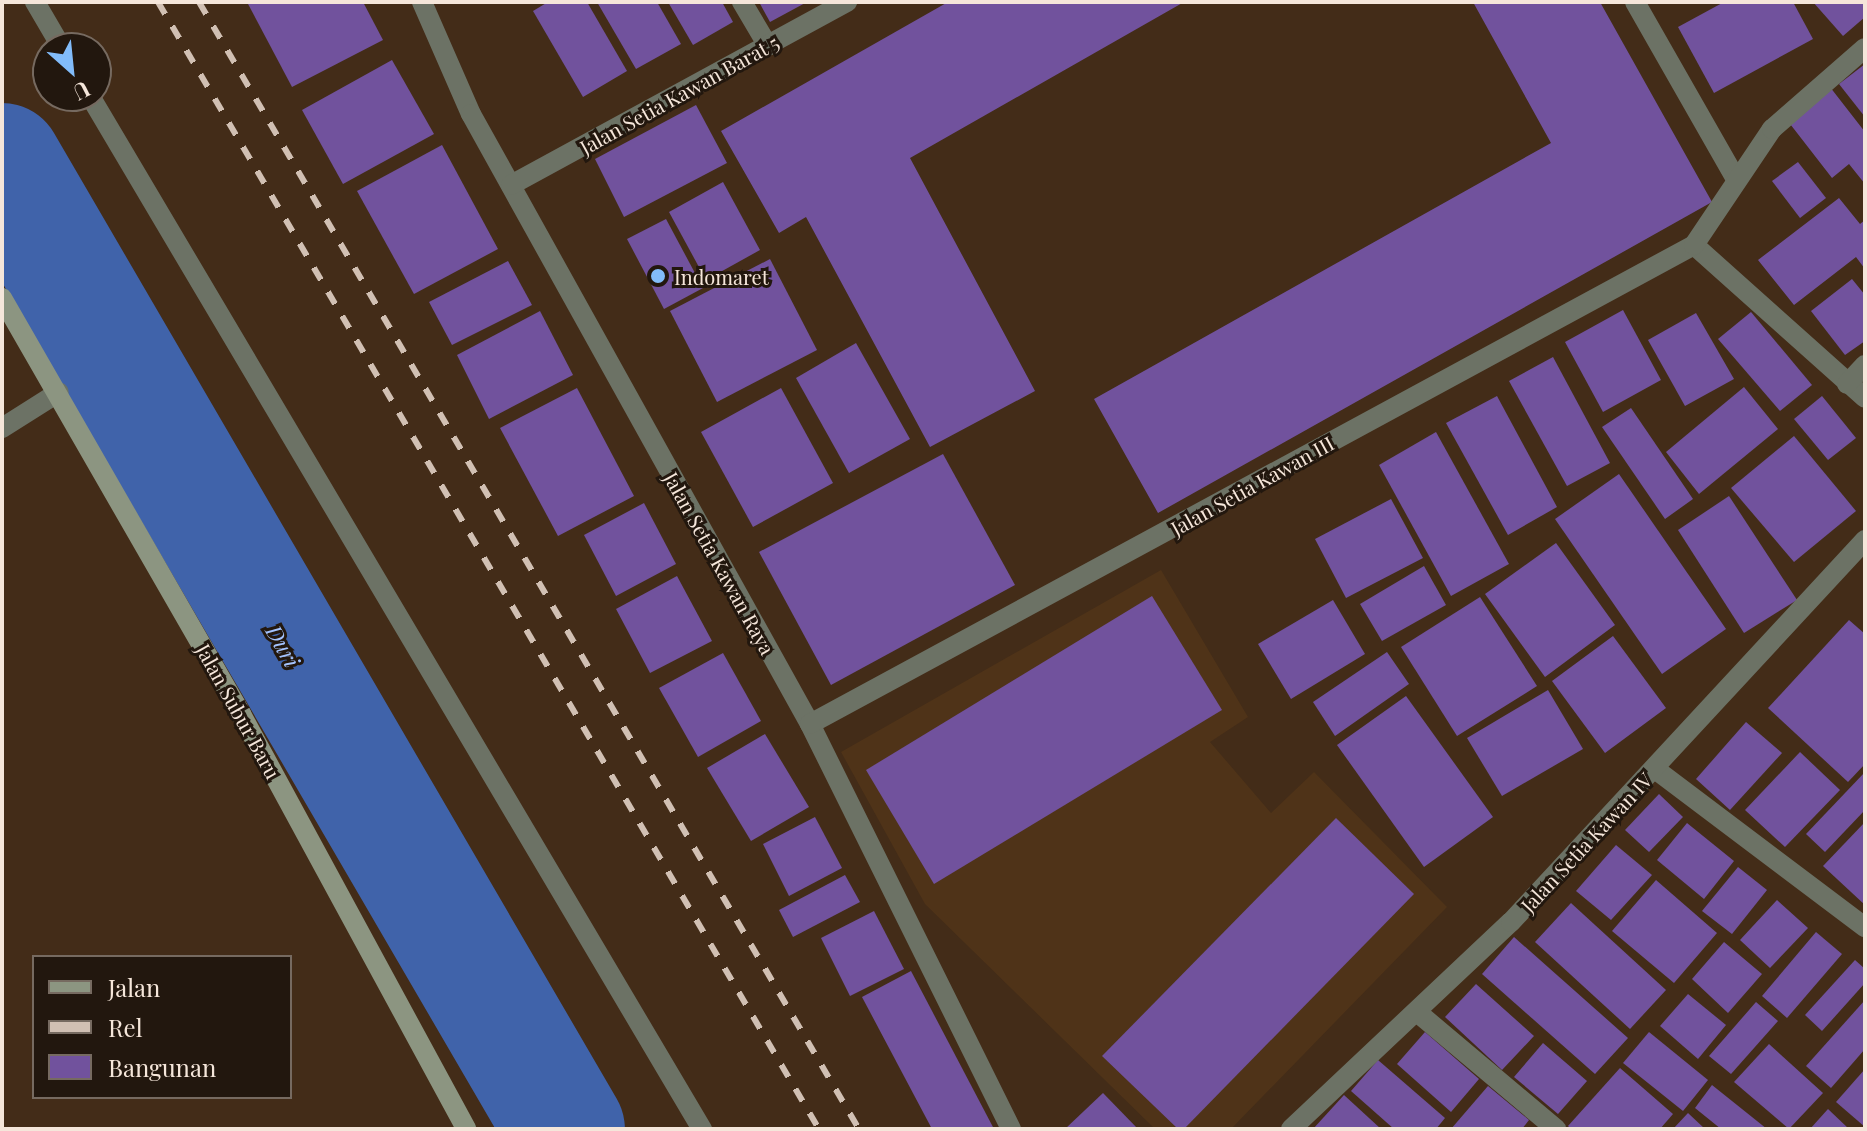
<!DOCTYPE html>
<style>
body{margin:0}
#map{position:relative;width:1867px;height:1131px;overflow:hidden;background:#432c18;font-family:"Playfair Display",serif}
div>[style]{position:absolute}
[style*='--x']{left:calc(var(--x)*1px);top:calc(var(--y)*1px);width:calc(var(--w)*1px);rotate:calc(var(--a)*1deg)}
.built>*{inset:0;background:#4f3318}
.river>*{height:120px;margin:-60px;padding:0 60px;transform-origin:60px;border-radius:60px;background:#4063aa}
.building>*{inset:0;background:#71529d}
.street>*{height:20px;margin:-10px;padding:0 10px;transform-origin:10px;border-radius:10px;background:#6c7265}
.secondary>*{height:20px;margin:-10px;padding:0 10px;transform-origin:10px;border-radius:10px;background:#8c9581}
.rail>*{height:6px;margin-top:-3px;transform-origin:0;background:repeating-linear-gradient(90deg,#d1c0b3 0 14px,transparent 0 28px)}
.dots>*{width:22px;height:22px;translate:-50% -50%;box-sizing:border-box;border:4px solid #22170e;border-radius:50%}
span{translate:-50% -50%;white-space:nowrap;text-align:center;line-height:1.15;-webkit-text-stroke:6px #22170e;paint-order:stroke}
.street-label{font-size:20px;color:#f5e6da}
.poi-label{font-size:20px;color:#f5e6da}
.left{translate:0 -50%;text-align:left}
.water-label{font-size:22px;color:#a4c3fe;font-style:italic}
.frame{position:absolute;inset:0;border:4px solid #f5e6da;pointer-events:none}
.legend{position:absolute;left:32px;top:955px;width:260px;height:144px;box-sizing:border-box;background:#22170e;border:2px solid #766a60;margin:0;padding:10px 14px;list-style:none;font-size:24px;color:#f5e6da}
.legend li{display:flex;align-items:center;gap:16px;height:40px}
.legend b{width:40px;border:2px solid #766a60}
.north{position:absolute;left:32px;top:32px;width:80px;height:80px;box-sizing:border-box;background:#22170e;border:2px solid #766a60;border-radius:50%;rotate:153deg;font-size:22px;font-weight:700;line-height:32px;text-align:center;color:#f5e6da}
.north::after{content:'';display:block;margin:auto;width:28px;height:36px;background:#82bcfa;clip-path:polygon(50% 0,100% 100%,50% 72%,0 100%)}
</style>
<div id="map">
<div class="built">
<i style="clip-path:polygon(1161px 570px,1248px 717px,1210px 742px,1271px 813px,1314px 772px,1447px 907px,1231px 1129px,1155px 1129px,925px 904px,841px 752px)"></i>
</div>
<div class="river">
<i style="--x:2;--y:163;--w:1118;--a:59.77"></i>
</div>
<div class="building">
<i style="clip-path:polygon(247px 2px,363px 2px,383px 40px,292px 87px)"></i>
<i style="clip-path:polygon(548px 2px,587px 2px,627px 71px,583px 97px,533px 11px)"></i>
<i style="clip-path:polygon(597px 2px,657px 2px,681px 44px,636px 69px)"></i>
<i style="clip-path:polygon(668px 2px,722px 2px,733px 22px,693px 45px)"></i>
<i style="clip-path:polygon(759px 2px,807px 2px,770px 22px)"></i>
<i style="clip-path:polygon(948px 2px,1184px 2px,910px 158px,1035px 391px,930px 447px,806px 217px,779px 233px,721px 131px)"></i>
<i style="clip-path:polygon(1473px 2px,1600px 2px,1712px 202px,1158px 513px,1094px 399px,1551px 143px)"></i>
<i style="clip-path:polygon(1724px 2px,1793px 2px,1813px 39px,1714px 93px,1678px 27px)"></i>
<i style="clip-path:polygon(1813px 2px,1865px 2px,1865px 17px,1843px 36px)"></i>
<i style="clip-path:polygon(392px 60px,434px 134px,343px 184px,302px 110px)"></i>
<i style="clip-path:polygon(1865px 64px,1865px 117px,1839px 84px)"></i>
<i style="clip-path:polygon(1830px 87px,1865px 132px,1865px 184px,1849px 164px,1832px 178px,1787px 120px)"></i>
<i style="clip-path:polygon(696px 105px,727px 163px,624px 217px,595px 159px)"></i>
<i style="clip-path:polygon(442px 145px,498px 249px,414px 294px,357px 191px)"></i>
<i style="clip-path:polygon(1798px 162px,1826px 198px,1800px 218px,1772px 181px)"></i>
<i style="clip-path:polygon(723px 182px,760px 250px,706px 280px,669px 212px)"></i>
<i style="clip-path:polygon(1839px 198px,1860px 224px,1865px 220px,1865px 269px,1856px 257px,1794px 305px,1758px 260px)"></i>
<i style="clip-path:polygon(666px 219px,703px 288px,664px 309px,627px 239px)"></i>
<i style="clip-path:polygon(770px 259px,817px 350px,717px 402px,670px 311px)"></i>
<i style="clip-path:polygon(508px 261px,532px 305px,452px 345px,429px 302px)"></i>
<i style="clip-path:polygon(1852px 279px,1865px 295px,1865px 341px,1845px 355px,1811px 311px)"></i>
<i style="clip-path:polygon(1623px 310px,1661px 380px,1603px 412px,1565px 342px)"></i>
<i style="clip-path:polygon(540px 311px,573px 375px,489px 419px,457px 355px)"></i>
<i style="clip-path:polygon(1751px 312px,1812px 385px,1780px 411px,1718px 339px)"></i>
<i style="clip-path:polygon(1696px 313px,1734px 379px,1685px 406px,1648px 340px)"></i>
<i style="clip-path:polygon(856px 343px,910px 439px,849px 473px,796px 378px)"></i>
<i style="clip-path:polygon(1553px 357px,1610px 463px,1567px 486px,1509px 381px)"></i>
<i style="clip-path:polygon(1744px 387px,1778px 429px,1699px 494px,1666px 452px)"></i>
<i style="clip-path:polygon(577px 388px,634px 496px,558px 536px,500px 428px)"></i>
<i style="clip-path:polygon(781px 388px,833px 483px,753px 527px,701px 432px)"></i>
<i style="clip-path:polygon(1497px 396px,1557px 507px,1508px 535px,1446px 423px)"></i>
<i style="clip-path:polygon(1822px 396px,1856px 438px,1828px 460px,1794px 419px)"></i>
<i style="clip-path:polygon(1631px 408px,1693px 499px,1665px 519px,1602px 427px)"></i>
<i style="clip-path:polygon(1436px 432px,1509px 564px,1451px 596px,1379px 465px)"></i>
<i style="clip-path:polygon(1794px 436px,1856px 511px,1794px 562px,1731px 488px)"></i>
<i style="clip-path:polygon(943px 454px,1015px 585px,831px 685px,759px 552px)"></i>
<i style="clip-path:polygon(1619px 474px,1726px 629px,1662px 674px,1555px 519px)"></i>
<i style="clip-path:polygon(1729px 496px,1797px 600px,1744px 633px,1678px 530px)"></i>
<i style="clip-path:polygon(1391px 499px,1423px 558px,1346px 598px,1315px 539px)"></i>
<i style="clip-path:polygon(644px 503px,676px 564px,616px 596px,584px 535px)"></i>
<i style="clip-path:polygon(1556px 543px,1615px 625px,1545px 677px,1485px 594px)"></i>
<i style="clip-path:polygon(1424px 566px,1446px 605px,1382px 641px,1360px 604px)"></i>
<i style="clip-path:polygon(677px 576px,712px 641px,650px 673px,616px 609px)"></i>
<i style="clip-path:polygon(1152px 596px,1222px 710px,934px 884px,866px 770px)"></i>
<i style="clip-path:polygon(1480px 597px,1537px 686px,1457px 736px,1401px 647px)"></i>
<i style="clip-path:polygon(1333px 600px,1365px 654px,1291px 699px,1258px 644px)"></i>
<i style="clip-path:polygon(1849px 620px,1865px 634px,1865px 764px,1848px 782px,1768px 708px)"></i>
<i style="clip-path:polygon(1613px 636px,1666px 708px,1605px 753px,1552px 681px)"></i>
<i style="clip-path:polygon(1387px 652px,1409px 684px,1335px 736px,1313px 702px)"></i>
<i style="clip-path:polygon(723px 653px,761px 721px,698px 757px,659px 688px)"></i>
<i style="clip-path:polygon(1548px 690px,1583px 749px,1502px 796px,1467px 738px)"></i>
<i style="clip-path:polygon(1406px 696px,1493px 817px,1424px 867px,1337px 745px)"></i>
<i style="clip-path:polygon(1746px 722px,1782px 753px,1730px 810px,1696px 779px)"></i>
<i style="clip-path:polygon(765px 734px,809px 807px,751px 841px,707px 768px)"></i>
<i style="clip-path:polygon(1800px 752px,1840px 790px,1785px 847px,1745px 810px)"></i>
<i style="clip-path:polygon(1865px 772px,1865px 810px,1825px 852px,1806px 834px)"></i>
<i style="clip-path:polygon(1659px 794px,1683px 817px,1649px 852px,1625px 830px)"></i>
<i style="clip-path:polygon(815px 817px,842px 868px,789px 896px,763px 844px)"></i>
<i style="clip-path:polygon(1336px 818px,1414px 894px,1184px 1129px,1178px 1129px,1102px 1056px)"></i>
<i style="clip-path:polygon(1865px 822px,1865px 905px,1823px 866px)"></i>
<i style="clip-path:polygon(1687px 823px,1734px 861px,1704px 899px,1657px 860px)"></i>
<i style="clip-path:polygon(1616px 845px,1652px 875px,1611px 920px,1576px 891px)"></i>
<i style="clip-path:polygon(1738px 867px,1767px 890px,1732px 934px,1702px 911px)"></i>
<i style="clip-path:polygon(845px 875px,860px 902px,793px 937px,779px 910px)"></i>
<i style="clip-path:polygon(1656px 880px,1717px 933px,1674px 983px,1612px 931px)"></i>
<i style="clip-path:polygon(1777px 900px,1808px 928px,1770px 968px,1740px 940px)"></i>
<i style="clip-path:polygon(1571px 903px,1666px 990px,1630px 1029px,1535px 942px)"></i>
<i style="clip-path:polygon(874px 911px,904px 969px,850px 996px,821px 938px)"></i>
<i style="clip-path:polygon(1816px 932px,1842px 954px,1787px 1018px,1762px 996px)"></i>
<i style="clip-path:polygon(1514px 937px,1628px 1038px,1595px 1074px,1482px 974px)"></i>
<i style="clip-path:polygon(1724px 942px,1762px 974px,1728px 1013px,1692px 979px)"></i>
<i style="clip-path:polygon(1855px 960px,1865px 969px,1865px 983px,1822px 1031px,1805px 1015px)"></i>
<i style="clip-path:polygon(911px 971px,994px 1129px,932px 1129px,862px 997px)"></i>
<i style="clip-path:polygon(1476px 984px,1534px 1036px,1502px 1070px,1445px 1017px)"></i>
<i style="clip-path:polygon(1688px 994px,1726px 1025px,1698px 1059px,1660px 1026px)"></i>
<i style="clip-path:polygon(1865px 1000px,1865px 1049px,1831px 1088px,1806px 1066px)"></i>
<i style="clip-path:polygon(1756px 1002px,1778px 1021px,1731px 1074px,1709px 1056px)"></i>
<i style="clip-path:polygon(1425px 1032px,1479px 1079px,1451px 1112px,1397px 1064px)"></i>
<i style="clip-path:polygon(1649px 1032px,1708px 1080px,1683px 1111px,1623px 1063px)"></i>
<i style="clip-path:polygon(1543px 1043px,1587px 1081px,1558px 1114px,1514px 1077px)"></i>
<i style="clip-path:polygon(1769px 1044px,1823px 1093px,1789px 1129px,1734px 1082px)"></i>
<i style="clip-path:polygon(1378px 1060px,1445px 1118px,1436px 1129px,1394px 1129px,1351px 1091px)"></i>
<i style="clip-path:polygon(1620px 1068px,1673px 1114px,1660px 1129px,1571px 1129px,1568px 1126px)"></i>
<i style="clip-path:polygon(1865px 1069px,1865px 1127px,1836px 1102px)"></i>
<i style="clip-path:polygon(1712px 1085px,1767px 1129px,1721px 1129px,1695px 1108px)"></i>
<i style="clip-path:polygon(1488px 1086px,1529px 1120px,1522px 1129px,1451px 1129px)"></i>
<i style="clip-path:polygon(1103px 1093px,1138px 1129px,1065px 1129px)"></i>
<i style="clip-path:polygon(1344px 1095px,1381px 1129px,1313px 1129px)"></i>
<i style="clip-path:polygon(1828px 1109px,1849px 1129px,1810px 1129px)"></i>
<i style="clip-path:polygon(1688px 1113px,1705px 1129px,1673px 1129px)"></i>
</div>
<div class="street">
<i style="--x:35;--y:2;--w:53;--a:59.6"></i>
<i style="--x:422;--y:2;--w:122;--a:66.4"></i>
<i style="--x:471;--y:114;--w:698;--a:60.94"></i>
<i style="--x:810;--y:724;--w:452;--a:63.6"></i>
<i style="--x:742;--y:2;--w:51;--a:59.4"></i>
<i style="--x:1635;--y:2;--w:204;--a:60.3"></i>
<i style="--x:90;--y:96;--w:1201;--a:59.36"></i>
<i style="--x:511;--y:185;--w:383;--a:-28.6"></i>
<i style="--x:1694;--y:245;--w:229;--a:41.8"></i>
<i style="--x:1847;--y:384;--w:26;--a:-47"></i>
<i style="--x:2;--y:428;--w:67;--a:-32.3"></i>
<i style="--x:810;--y:724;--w:1005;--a:-28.45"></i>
<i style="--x:1694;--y:245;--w:140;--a:-56.1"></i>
<i style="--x:1772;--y:129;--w:123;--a:-41.1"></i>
<i style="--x:1655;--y:769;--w:263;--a:37"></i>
<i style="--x:1417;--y:1012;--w:182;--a:40.1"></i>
<i style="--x:1291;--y:1129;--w:302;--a:-43.3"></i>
<i style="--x:1511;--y:922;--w:521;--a:-47.18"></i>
</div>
<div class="secondary">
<i style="--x:2;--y:298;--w:480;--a:60.1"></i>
<i style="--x:241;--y:714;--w:472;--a:61.5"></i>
</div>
<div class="rail">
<i style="--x:158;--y:2;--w:1307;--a:59.61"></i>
<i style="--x:199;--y:2;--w:1306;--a:59.65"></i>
</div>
<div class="dots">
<i style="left:658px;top:276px;background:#82bcfa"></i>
</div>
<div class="street-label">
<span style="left:679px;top:94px;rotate:-29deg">Jalan Setia Kawan Barat 5</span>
<span style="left:1252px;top:485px;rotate:-29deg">Jalan Setia Kawan III</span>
<span style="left:720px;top:563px;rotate:61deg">Jalan Setia Kawan Raya</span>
<span style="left:239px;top:711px;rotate:61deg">Jalan Subur Baru</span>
<span style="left:1586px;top:842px;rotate:-47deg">Jalan Setia Kawan IV</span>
</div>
<div class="poi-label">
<span class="left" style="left:674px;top:276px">Indomaret</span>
</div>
<div class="water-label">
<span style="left:283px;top:646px;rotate:60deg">Duri</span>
</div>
<div class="frame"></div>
<ul class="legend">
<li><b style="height:10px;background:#8c9581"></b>Jalan</li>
<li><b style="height:10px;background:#d1c0b3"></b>Rel</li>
<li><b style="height:22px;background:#71529d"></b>Bangunan</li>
</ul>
<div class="north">U</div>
</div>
